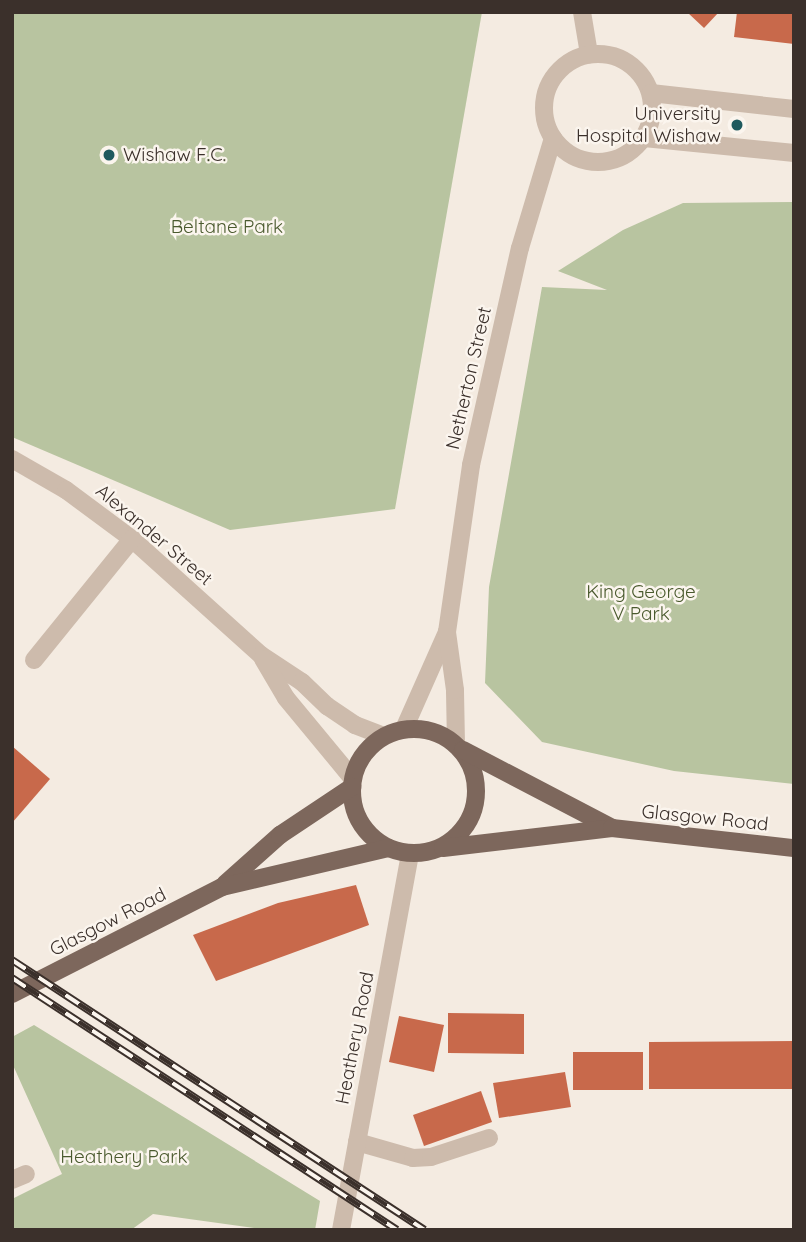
<!DOCTYPE html>
<style>
body{margin:0}
#map{position:relative;width:806px;height:1242px;overflow:hidden;background:#f4ebe1;font-family:Quicksand,sans-serif}
div>[style]{position:absolute}
[style*='--x']{left:calc(var(--x)*1px);top:calc(var(--y)*1px);width:calc(var(--w)*1px);rotate:calc(var(--a)*1deg)}
.green>*{inset:0;background:#b8c4a0}
.building>*{inset:0;background:#c8694b}
.minor>*{height:18px;margin:-9px;padding:0 9px;transform-origin:9px;border-radius:9px;background:#cdbbac}
.minor>.ring{margin:-9px;padding:0;box-sizing:content-box;background:none;border:18px solid #cdbbac;border-radius:50%}
.major>*{height:18px;margin:-9px;padding:0 9px;transform-origin:9px;border-radius:9px;background:#7d675c}
.major>.ring{margin:-9px;padding:0;box-sizing:content-box;background:none;border:18px solid #7d675c;border-radius:50%}
.rail>*{height:8px;margin-top:-4px;transform-origin:0;background:repeating-linear-gradient(90deg,#fbf5ee 0 16px,#3b302b 0 32px);box-sizing:border-box;border-block:2px solid #3b302b}
.dots>*{width:19px;height:19px;translate:-50% -50%;box-sizing:border-box;border:4px solid #fbf5ee;border-radius:50%}
span{translate:-50% -50%;white-space:nowrap;text-align:center;line-height:1.15;-webkit-text-stroke:5px #fbf5ee;paint-order:stroke}
.poi-label{font-size:19px;color:#3b302b}
.right{translate:-100% -50%;text-align:right}
.left{translate:0 -50%;text-align:left}
.park-label{font-size:19px;color:#4a5a2e}
.street-label{font-size:19px;color:#3b302b}
.frame{position:absolute;inset:0;border:14px solid #3b302b;pointer-events:none}
</style>
<div id="map">
<div class="green">
<i style="clip-path:polygon(12px 12px,482px 12px,395px 509px,230px 530px,12px 437px)"></i>
<i style="clip-path:polygon(794px 202px,794px 784px,674px 771px,542px 742px,485px 683px,489px 587px,542px 287px,607px 290px,558px 271px,623px 230px,683px 203px)"></i>
<i style="clip-path:polygon(34px 1025px,320px 1201px,315px 1230px,268px 1230px,153px 1214px,131px 1230px,12px 1230px,12px 1199px,62px 1174px,12px 1063px,12px 1037px)"></i>
</div>
<div class="building">
<i style="clip-path:polygon(687px 12px,719px 12px,704px 28px)"></i>
<i style="clip-path:polygon(737px 12px,794px 12px,794px 44px,734px 37px)"></i>
<i style="clip-path:polygon(12px 746px,50px 779px,12px 823px)"></i>
<i style="clip-path:polygon(356px 885px,369px 925px,216px 981px,193px 935px,278px 903px)"></i>
<i style="clip-path:polygon(448px 1013px,524px 1014px,524px 1054px,448px 1053px)"></i>
<i style="clip-path:polygon(399px 1016px,444px 1025px,434px 1072px,389px 1062px)"></i>
<i style="clip-path:polygon(794px 1041px,794px 1089px,649px 1089px,649px 1042px)"></i>
<i style="clip-path:polygon(573px 1052px,643px 1052px,643px 1090px,573px 1090px)"></i>
<i style="clip-path:polygon(565px 1072px,571px 1107px,499px 1118px,493px 1083px)"></i>
<i style="clip-path:polygon(481px 1091px,492px 1122px,424px 1146px,413px 1115px)"></i>
</div>
<div class="minor">
<i style="--x:582;--y:12;--w:43;--a:80.5"></i>
<i class="ring" style="left:544px;top:54px;width:90px;height:90px"></i>
<i style="--x:651;--y:93;--w:144;--a:6.4"></i>
<i style="--x:644;--y:138;--w:151;--a:5.7"></i>
<i style="--x:12;--y:459;--w:62;--a:29.9"></i>
<i style="--x:66;--y:490;--w:82;--a:36.6"></i>
<i style="--x:132;--y:539;--w:173;--a:42"></i>
<i style="--x:261;--y:655;--w:49;--a:33.4"></i>
<i style="--x:302;--y:682;--w:35;--a:44"></i>
<i style="--x:327;--y:706;--w:34;--a:34"></i>
<i style="--x:355;--y:725;--w:30;--a:21"></i>
<i style="--x:263;--y:659;--w:45;--a:59.5"></i>
<i style="--x:286;--y:698;--w:105;--a:50.4"></i>
<i style="--x:34;--y:660;--w:156;--a:-51"></i>
<i style="--x:404;--y:729;--w:106;--a:-66.1"></i>
<i style="--x:456;--y:744;--w:54;--a:-91.1"></i>
<i style="--x:455;--y:690;--w:59;--a:-97.9"></i>
<i style="--x:447;--y:632;--w:169;--a:-81.8"></i>
<i style="--x:471;--y:465;--w:222;--a:-77.3"></i>
<i style="--x:520;--y:248;--w:115;--a:-73.3"></i>
<i style="--x:357;--y:1142;--w:58;--a:15.9"></i>
<i style="--x:413;--y:1158;--w:18;--a:-3"></i>
<i style="--x:431;--y:1157;--w:61;--a:-18.1"></i>
<i style="--x:12;--y:1180;--w:15;--a:-23"></i>
<i style="--x:341;--y:1230;--w:382;--a:-79.6"></i>
</div>
<div class="major">
<i class="ring" style="left:352px;top:729px;width:106px;height:106px"></i>
<i style="--x:463;--y:750;--w:168;--a:27.6"></i>
<i style="--x:443;--y:848;--w:170;--a:-6.7"></i>
<i style="--x:612;--y:828;--w:183;--a:6.3"></i>
<i style="--x:225;--y:884;--w:74;--a:-41.7"></i>
<i style="--x:280;--y:835;--w:87;--a:-33.7"></i>
<i style="--x:12;--y:994;--w:236;--a:-27"></i>
<i style="--x:222;--y:887;--w:171;--a:-13.2"></i>
</div>
<div class="rail">
<i style="--x:12;--y:960;--w:493;--a:33.2"></i>
<i style="--x:12;--y:978;--w:460;--a:33.2"></i>
</div>
<div class="dots">
<i style="left:737px;top:125px;background:#1f5a5e"></i>
<i style="left:109px;top:155px;background:#1f5a5e"></i>
</div>
<div class="poi-label">
<span class="right" style="left:721px;top:125px">University<br>Hospital Wishaw</span>
<span class="left" style="left:123px;top:155px">Wishaw F.C.</span>
</div>
<div class="park-label">
<span style="left:227px;top:227px">Beltane Park</span>
<span style="left:641px;top:603px">King George<br>V Park</span>
<span style="left:124px;top:1157px">Heathery Park</span>
</div>
<div class="street-label">
<span style="left:469px;top:378px;rotate:-77deg">Netherton Street</span>
<span style="left:154px;top:535px;rotate:40deg">Alexander Street</span>
<span style="left:705px;top:818px;rotate:6deg">Glasgow Road</span>
<span style="left:108px;top:922px;rotate:-27deg">Glasgow Road</span>
<span style="left:355px;top:1038px;rotate:-79deg">Heathery Road</span>
</div>
<div class="frame"></div>
</div>
